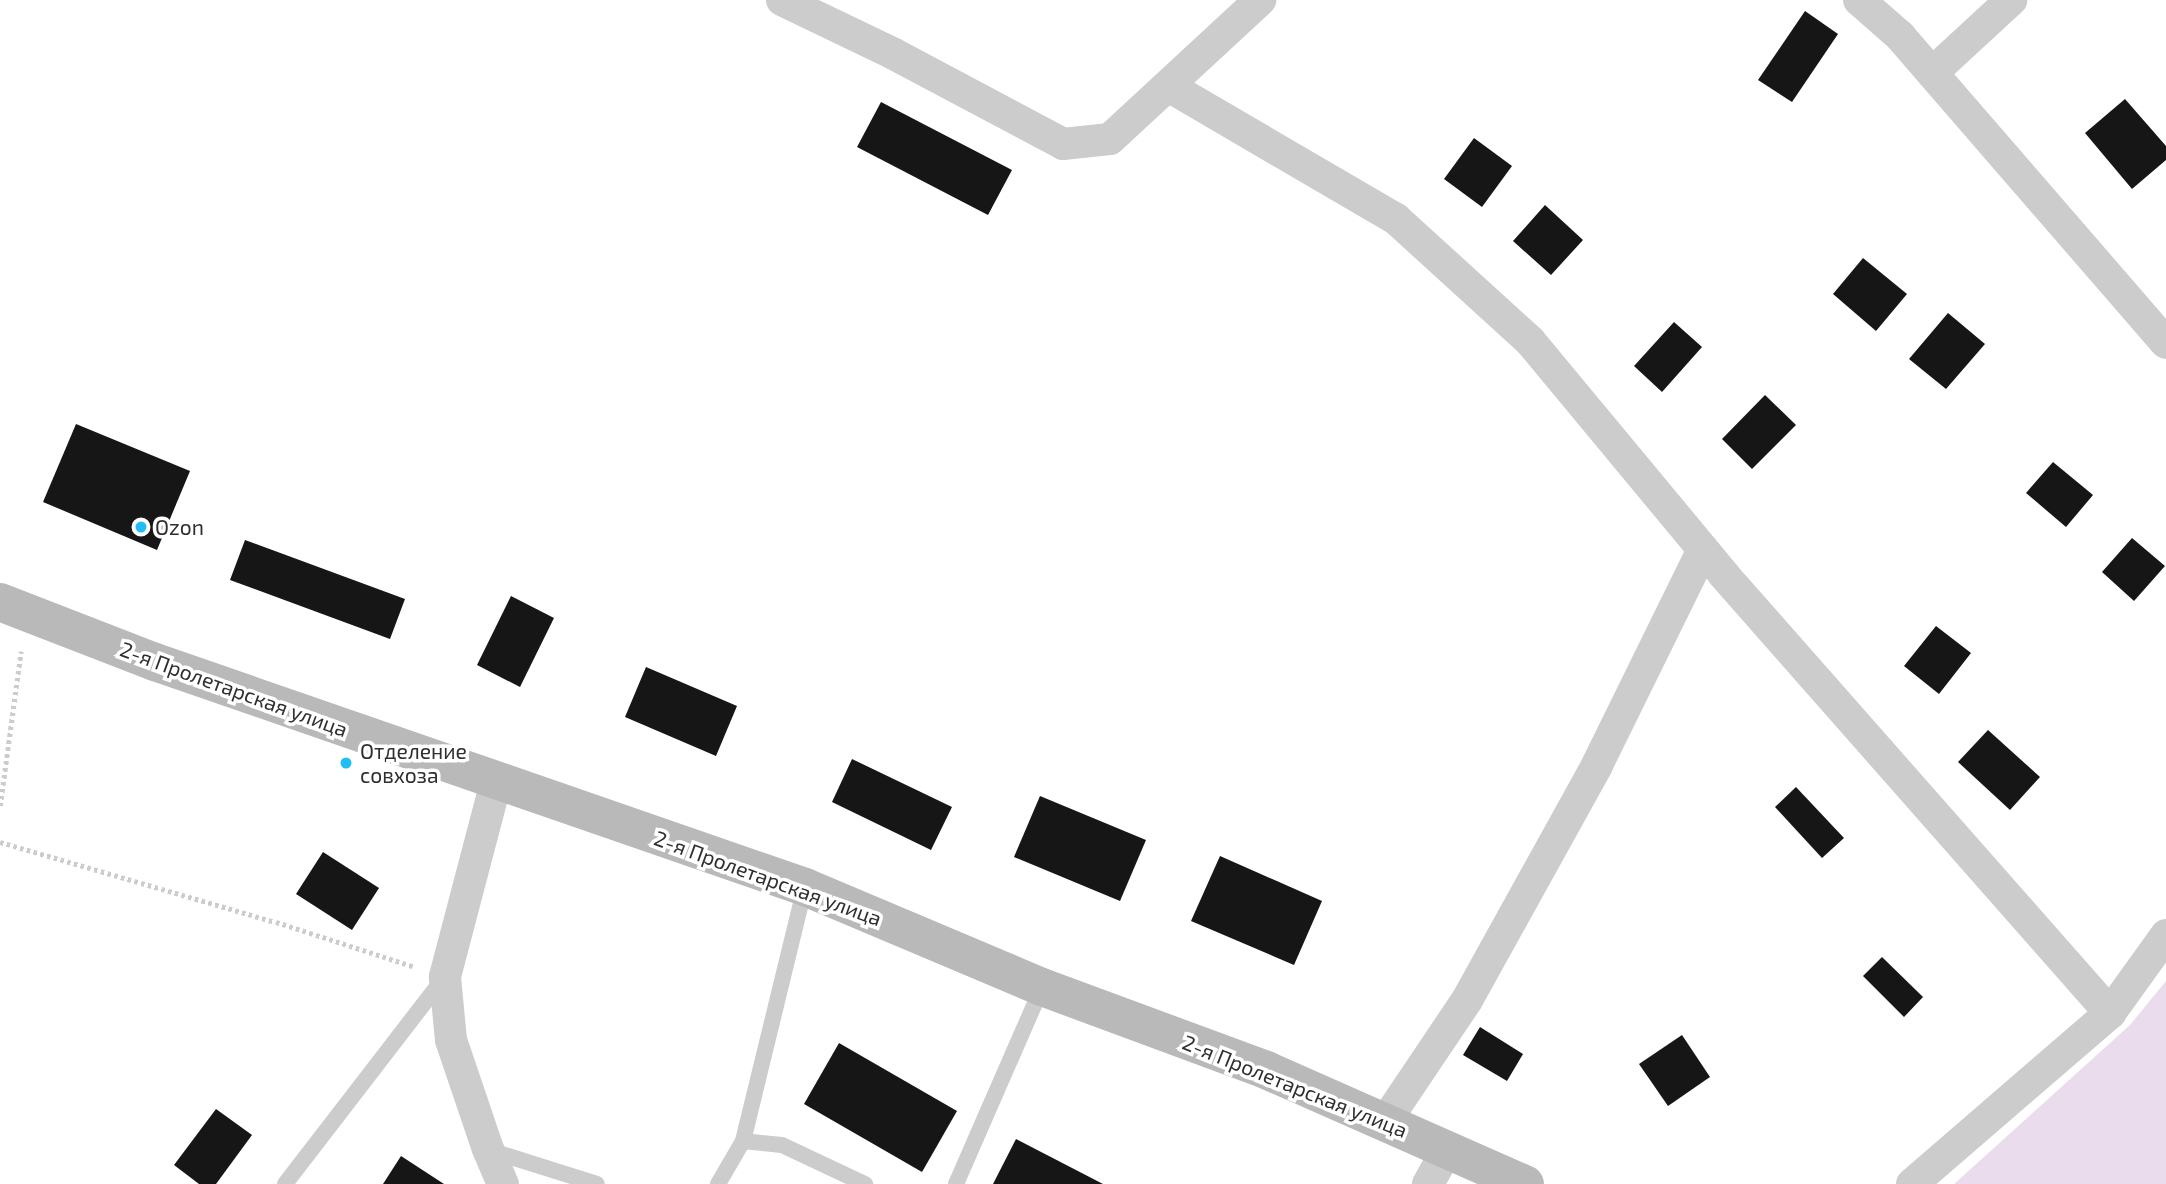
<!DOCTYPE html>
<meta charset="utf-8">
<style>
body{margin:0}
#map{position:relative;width:2166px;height:1184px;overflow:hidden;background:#fff;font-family:"Exo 2",sans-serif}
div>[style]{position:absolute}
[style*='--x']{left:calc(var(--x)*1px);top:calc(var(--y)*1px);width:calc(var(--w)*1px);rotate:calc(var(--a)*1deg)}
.green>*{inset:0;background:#eadbed}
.building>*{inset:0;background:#161616}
.path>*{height:4.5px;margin-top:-2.25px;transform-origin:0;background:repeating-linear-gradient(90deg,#ccc 0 3.5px,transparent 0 7px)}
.service>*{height:16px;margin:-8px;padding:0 8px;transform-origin:8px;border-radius:8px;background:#ccc}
.minor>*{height:32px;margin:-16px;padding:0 16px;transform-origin:16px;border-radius:16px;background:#ccc}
.secondary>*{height:38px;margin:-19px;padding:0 19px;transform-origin:19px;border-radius:19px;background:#b9b9b9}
.dots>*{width:19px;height:19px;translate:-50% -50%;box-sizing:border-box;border:4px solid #fff;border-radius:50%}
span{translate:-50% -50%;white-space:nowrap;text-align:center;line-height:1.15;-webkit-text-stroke:7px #fff;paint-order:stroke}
.poi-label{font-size:21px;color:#2f2f2f}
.left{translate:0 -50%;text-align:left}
.street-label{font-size:21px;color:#2f2f2f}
</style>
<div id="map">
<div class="green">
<i style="clip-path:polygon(2166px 981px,2166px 1184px,1954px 1184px,2130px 1025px)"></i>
</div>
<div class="building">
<i style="clip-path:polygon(1805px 11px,1838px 34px,1792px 102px,1758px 80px)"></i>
<i style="clip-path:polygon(2125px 99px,2166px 146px,2166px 160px,2132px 189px,2085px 133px)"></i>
<i style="clip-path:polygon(881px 102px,1012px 170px,988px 215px,857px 147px)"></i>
<i style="clip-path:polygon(1474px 138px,1512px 166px,1482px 207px,1444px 179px)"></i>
<i style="clip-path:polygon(1545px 205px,1583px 240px,1551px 275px,1513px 241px)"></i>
<i style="clip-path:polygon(1863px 258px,1907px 294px,1876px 331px,1833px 294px)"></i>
<i style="clip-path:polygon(1948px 313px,1985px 344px,1946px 389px,1909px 359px)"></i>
<i style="clip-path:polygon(1674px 322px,1702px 347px,1662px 392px,1634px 366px)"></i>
<i style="clip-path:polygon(1765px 395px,1796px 425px,1752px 469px,1722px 439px)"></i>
<i style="clip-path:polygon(76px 424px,190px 471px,157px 550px,43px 502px)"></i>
<i style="clip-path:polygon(2053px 462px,2093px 495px,2066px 527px,2026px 493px)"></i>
<i style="clip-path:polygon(2132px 538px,2165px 566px,2134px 601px,2102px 572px)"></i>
<i style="clip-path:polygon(245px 540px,405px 599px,390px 639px,230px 580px)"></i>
<i style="clip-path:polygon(511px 596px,554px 618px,520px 687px,477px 665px)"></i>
<i style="clip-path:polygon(1936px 626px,1971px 653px,1939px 694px,1904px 666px)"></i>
<i style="clip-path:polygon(646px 667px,737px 706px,716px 756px,625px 717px)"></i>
<i style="clip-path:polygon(1988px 730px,2040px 777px,2010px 810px,1958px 762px)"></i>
<i style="clip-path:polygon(852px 759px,952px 807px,931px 850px,832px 802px)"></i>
<i style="clip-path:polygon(1796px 787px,1844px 838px,1822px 858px,1775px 807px)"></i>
<i style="clip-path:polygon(1040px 796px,1146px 840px,1120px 901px,1014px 857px)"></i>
<i style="clip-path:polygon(323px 852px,379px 888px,352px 930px,296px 894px)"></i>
<i style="clip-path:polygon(1220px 856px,1322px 901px,1294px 965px,1191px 921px)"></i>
<i style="clip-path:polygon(1882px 957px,1923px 997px,1904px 1017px,1863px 976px)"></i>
<i style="clip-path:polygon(1480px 1027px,1523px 1054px,1507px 1081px,1463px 1055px)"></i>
<i style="clip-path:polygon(1682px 1035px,1710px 1077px,1668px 1106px,1639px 1064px)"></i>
<i style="clip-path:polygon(839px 1043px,957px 1111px,922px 1172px,804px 1104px)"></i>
<i style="clip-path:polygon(216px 1109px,252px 1135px,216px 1184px,199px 1184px,174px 1165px)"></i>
<i style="clip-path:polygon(1016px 1139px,1103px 1184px,993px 1184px)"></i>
<i style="clip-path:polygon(401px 1156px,444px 1184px,383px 1184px)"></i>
</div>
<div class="path">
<i style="--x:0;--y:806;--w:156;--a:-82.3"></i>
<i style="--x:0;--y:842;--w:287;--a:16.2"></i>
<i style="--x:276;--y:922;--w:146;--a:17.9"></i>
</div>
<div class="service">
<i style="--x:743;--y:1141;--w:39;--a:6"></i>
<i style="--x:782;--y:1145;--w:92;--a:25.2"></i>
<i style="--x:489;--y:1150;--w:113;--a:17.5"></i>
<i style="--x:285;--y:1184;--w:259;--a:-52.4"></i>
<i style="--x:718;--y:1184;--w:50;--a:-59.8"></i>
<i style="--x:743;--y:1141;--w:261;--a:-76.3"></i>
<i style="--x:956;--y:1184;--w:215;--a:-66.4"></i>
</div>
<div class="minor">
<i style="--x:782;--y:0;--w:124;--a:25.7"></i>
<i style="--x:894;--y:54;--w:191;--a:28"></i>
<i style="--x:1063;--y:144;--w:47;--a:-6.1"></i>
<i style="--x:1110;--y:139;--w:205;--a:-42.8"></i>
<i style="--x:1859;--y:0;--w:55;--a:41.3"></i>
<i style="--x:1900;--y:36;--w:406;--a:49.1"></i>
<i style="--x:1932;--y:73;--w:108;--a:-42.7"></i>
<i style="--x:1170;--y:87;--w:262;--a:30.3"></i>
<i style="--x:1396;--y:219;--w:181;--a:42.3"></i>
<i style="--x:1530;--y:341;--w:304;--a:50.3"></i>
<i style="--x:1724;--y:575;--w:584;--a:48.61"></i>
<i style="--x:496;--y:782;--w:202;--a:104.7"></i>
<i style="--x:445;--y:977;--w:63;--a:84.6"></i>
<i style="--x:451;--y:1040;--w:115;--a:71.3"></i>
<i style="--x:488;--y:1149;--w:38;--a:67"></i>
<i style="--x:1385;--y:1122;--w:147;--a:-56.1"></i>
<i style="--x:1467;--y:1000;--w:269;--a:-61"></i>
<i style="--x:1597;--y:765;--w:240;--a:-63.8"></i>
<i style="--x:1428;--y:1184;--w:39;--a:-61"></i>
<i style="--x:1912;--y:1184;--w:262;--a:-40.8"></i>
<i style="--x:2110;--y:1013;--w:96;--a:-54.3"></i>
</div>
<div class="secondary">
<i style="--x:0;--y:602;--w:166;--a:21.2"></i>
<i style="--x:155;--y:662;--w:688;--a:19.09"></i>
<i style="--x:805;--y:887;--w:257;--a:22.9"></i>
<i style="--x:1042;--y:987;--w:239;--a:20.3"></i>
<i style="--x:1266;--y:1070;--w:283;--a:23.8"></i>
</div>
<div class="dots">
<i style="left:141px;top:527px;background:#21bef5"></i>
<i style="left:346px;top:763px;background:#21bef5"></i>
</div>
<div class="poi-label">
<span class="left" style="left:155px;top:527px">Ozon</span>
<span class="left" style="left:360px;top:763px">Отделение<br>совхоза</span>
</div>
<div class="street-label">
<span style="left:234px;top:689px;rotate:20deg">2-я Пролетарская улица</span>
<span style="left:768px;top:878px;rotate:20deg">2-я Пролетарская улица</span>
<span style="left:1295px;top:1086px;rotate:22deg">2-я Пролетарская улица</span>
</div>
</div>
